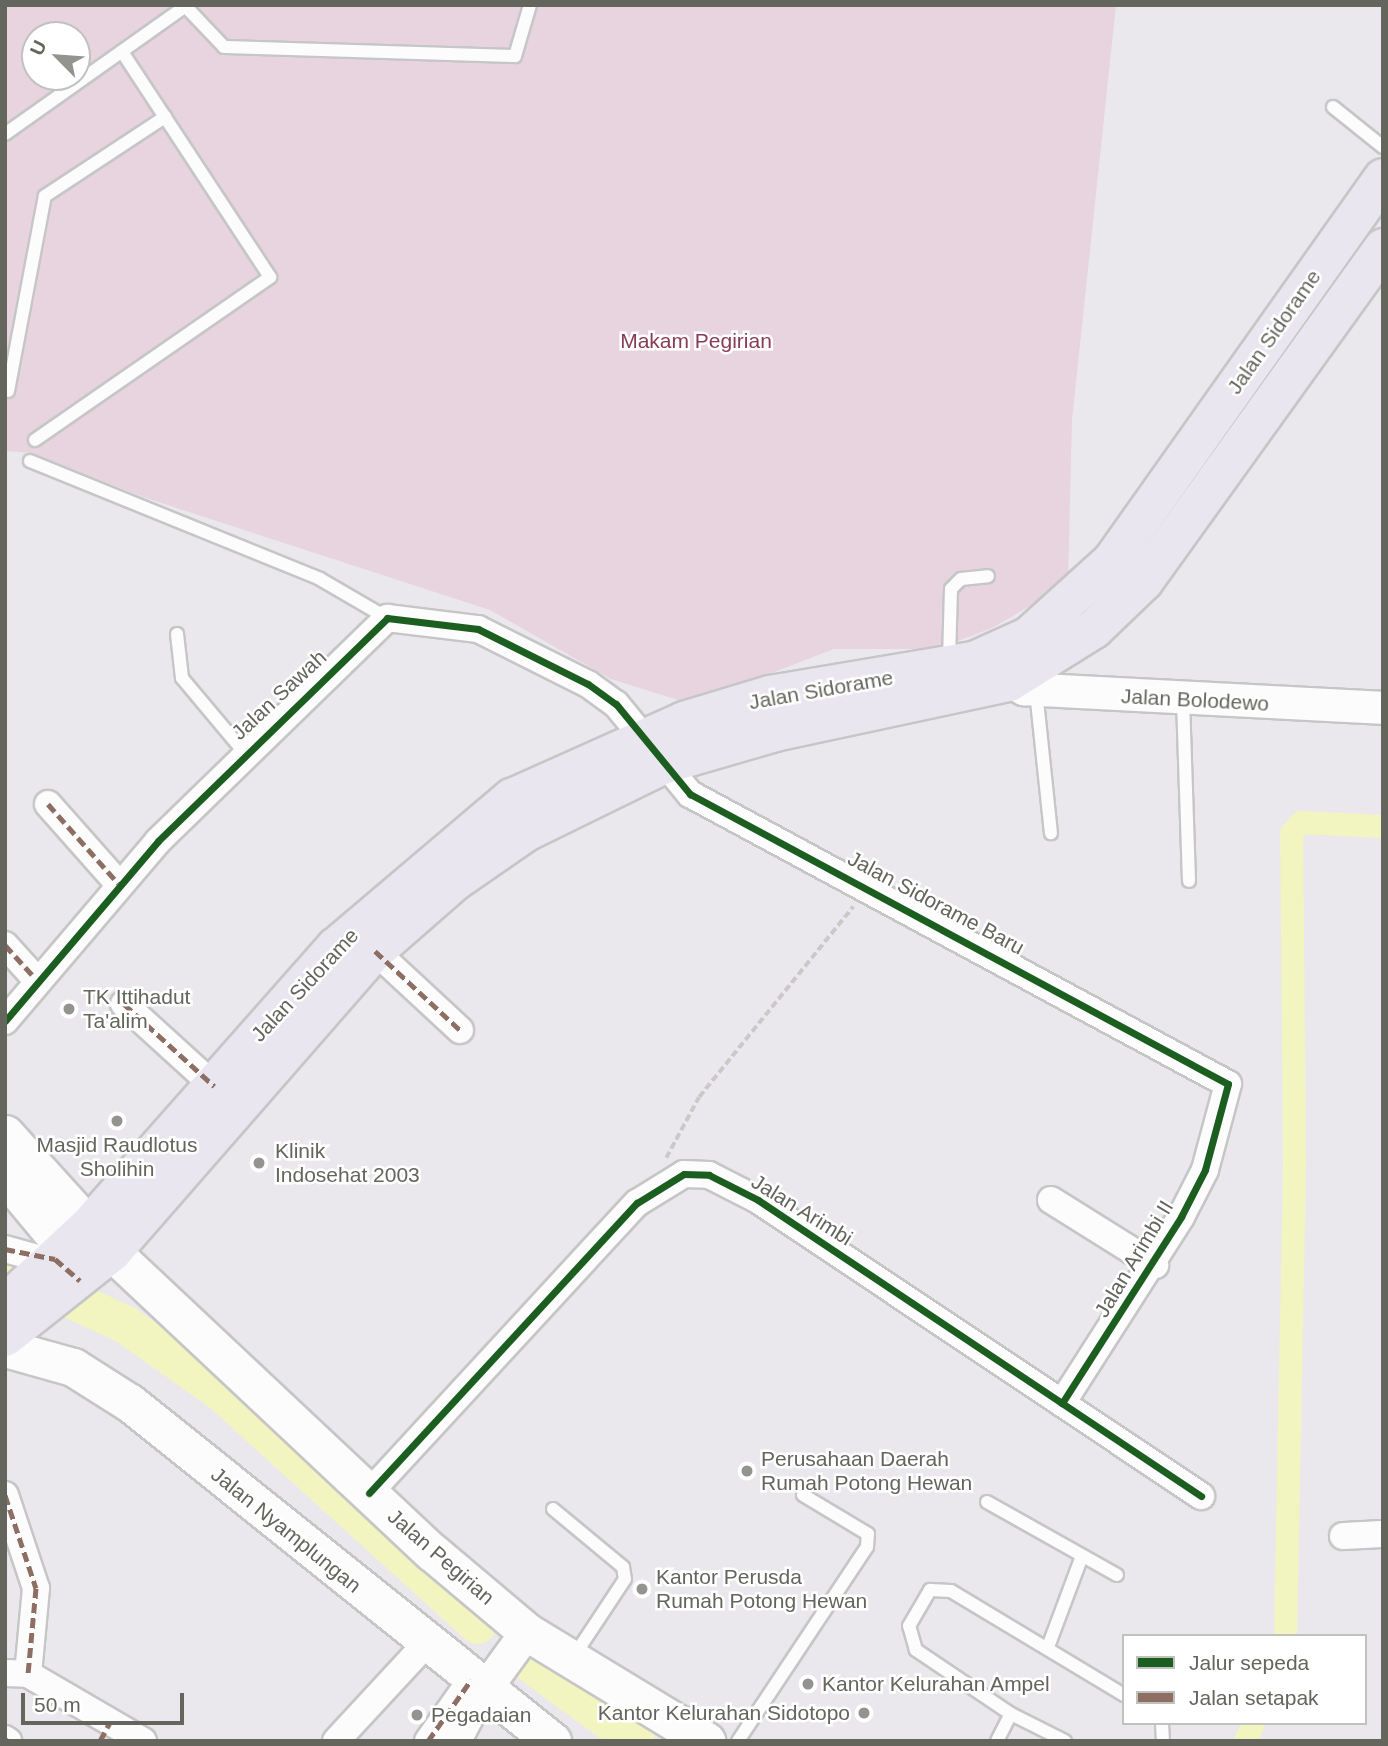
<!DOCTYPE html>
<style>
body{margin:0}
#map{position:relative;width:1388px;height:1746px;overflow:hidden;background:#eae8ed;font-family:Helvetica,sans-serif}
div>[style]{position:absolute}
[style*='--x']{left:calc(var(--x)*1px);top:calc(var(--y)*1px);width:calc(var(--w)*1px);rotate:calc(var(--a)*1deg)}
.green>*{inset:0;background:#e7d4de}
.canal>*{height:23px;margin:-11.5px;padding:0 11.5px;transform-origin:11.5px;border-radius:11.5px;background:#f2f5bf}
.river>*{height:38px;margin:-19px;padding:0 19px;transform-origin:19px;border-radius:19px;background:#f2f5bf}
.path>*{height:3.5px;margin-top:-1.75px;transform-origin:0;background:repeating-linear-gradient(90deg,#ccc8c8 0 7px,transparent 0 10.5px)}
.roads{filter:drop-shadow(2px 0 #c7c6c6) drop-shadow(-2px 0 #c7c6c6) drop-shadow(0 2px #c7c6c6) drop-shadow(0 -2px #c7c6c6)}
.service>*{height:12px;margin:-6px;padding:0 6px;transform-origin:6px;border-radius:6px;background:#fcfcfc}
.minor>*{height:26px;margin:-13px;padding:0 13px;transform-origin:13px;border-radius:13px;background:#fcfcfc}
.tertiary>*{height:32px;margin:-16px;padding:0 16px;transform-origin:16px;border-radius:16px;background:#fcfcfc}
.secondary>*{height:37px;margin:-18.5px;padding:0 18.5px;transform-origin:18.5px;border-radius:18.5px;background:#fcfcfc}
.trunk>*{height:38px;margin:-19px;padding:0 19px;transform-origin:19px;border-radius:19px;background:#eae6f0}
.quiet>*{height:5px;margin-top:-2.5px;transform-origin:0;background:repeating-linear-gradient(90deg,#8d6e63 0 10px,transparent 0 15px)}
.cycleway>*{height:7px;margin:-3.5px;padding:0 3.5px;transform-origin:3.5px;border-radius:3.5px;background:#1b5e20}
.dots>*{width:19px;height:19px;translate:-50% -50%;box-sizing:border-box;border:4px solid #fff;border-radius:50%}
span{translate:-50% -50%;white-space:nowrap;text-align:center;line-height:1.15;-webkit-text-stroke:5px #fff;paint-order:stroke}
.street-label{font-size:21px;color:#64655d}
.park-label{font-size:21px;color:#863c55}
.poi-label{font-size:21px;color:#64655d}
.left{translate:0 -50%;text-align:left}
.right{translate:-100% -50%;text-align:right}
.frame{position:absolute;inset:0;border:7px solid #64655d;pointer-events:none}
.legend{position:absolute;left:1122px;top:1634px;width:245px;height:91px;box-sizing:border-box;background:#fff;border:2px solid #c1c1be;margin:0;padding:9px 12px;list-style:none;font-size:21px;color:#64655d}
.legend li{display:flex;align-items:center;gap:14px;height:35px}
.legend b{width:35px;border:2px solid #c1c1be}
.north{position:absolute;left:21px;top:21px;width:70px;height:70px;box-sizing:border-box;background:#fff;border:2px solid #c1c1be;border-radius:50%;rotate:295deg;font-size:19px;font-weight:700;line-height:28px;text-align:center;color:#64655d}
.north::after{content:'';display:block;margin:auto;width:24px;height:32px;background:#93938f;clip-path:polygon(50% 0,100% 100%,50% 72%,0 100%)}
.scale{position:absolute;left:21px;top:1693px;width:163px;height:32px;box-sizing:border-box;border:4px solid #64655d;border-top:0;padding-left:9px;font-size:21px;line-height:24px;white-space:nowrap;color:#64655d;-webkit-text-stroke:5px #fff;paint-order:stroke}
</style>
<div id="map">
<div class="green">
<i style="clip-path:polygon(evenodd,5px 5px,1116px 5px,1072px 420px,1068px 584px,992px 628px,937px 649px,834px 649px,691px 704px,611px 679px,490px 610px,143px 497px,32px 453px,5px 451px,5px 5px,35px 35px,77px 35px,77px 77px,35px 77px,35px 35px)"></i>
</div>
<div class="canal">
<i style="--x:1285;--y:1636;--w:474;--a:-88.9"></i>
<i style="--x:1294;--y:1162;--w:329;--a:-90.5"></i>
<i style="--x:1291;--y:833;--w:15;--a:-48"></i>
<i style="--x:1301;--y:822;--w:82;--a:2.8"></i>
<i style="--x:1245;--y:1741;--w:20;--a:-66"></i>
</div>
<div class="river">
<i style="--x:5;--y:1269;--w:133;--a:24.8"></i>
<i style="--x:126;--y:1325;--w:118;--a:35.3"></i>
<i style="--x:222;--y:1393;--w:345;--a:42.2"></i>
<i style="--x:520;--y:1656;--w:144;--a:36.2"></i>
</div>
<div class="path">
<i style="--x:666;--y:1158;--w:69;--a:-61.6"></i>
<i style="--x:699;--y:1097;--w:245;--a:-51"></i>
</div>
<div class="roads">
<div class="service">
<i style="--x:188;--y:9;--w:52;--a:46.5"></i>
<i style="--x:224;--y:47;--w:291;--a:1.8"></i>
<i style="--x:515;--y:56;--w:53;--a:-73.6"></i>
<i style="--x:1333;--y:107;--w:64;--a:38.7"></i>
<i style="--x:5;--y:134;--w:223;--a:-35.3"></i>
<i style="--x:8;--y:391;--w:198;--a:-79.3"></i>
<i style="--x:45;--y:196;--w:144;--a:-33.4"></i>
<i style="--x:35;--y:440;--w:286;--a:-34.7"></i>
<i style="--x:270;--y:277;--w:268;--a:-123.3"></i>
<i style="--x:30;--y:461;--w:313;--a:22.1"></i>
<i style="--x:320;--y:579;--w:78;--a:30.2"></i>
<i style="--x:177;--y:634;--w:44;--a:83.5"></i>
<i style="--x:182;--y:678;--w:97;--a:50"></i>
<i style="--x:949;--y:660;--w:71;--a:-88.4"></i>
<i style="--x:951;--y:589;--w:14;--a:-45"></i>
<i style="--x:961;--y:579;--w:27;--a:-6"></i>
<i style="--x:1036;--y:691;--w:143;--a:84"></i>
<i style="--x:1183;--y:700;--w:181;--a:88.1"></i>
<i style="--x:987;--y:1502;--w:149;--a:29.3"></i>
<i style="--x:553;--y:1509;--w:91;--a:39.6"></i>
<i style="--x:623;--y:1567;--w:12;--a:81"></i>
<i style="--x:625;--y:1579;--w:92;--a:123.5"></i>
<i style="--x:1048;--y:1647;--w:97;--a:-69.5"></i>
<i style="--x:1162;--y:1723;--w:18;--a:87"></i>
<i style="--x:738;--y:1741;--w:233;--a:-56.4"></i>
<i style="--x:867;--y:1547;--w:13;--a:-86"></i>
<i style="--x:868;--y:1534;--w:76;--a:-149"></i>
<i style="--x:997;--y:1741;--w:30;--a:-63"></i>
<i style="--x:1065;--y:1741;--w:60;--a:-153.4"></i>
<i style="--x:1011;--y:1714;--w:115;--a:-146"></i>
<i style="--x:916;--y:1650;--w:25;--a:-106"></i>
<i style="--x:909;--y:1626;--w:42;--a:-59.7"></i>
<i style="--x:930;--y:1590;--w:21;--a:3"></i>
<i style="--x:951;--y:1591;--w:202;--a:31"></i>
</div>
<div class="minor">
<i style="--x:48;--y:804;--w:106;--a:48.5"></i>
<i style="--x:5;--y:945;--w:45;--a:47.7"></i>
<i style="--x:375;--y:951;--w:116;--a:42.9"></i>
<i style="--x:124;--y:1004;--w:122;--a:42.3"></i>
<i style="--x:5;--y:1021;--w:236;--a:-49.6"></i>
<i style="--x:158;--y:841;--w:320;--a:-44.2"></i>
<i style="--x:387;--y:618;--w:92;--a:6.9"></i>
<i style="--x:478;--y:629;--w:123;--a:26.6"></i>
<i style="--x:588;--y:684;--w:34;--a:36"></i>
<i style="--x:616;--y:704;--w:117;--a:50.6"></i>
<i style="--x:690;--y:794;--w:611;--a:28.33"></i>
<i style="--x:1228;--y:1084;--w:89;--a:105"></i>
<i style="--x:1205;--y:1170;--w:53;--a:117.1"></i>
<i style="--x:1181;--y:1217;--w:221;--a:122.6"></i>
<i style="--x:1051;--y:1200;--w:123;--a:32"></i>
<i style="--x:5;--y:1249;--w:60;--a:15.4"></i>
<i style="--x:369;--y:1493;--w:395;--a:-47.3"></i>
<i style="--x:637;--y:1203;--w:55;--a:-31.7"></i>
<i style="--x:684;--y:1174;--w:25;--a:2"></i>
<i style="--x:709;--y:1175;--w:55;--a:27"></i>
<i style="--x:758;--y:1200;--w:533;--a:33.75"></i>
<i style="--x:5;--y:1495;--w:98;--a:71.6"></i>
<i style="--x:36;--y:1588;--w:86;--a:95.3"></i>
<i style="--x:1343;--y:1536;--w:40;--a:-2.9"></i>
<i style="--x:5;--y:1673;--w:23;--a:2"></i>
<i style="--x:28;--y:1674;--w:133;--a:30.2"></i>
<i style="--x:5;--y:1739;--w:4;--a:34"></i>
<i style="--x:336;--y:1741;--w:131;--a:-47.2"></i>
<i style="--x:428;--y:1741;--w:75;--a:-54.8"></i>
<i style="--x:458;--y:1741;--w:56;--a:-62.5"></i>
</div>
<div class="tertiary">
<i style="--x:998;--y:673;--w:31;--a:32"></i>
<i style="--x:1024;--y:689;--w:360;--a:3"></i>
<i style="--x:484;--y:1691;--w:73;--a:-53.9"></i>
</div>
<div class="secondary">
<i style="--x:5;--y:1134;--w:159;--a:47.8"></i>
<i style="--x:112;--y:1252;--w:439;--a:43.2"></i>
<i style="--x:432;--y:1552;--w:124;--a:40.1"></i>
<i style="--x:527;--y:1632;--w:210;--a:31.3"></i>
<i style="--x:5;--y:1176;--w:125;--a:50.2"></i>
<i style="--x:5;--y:1348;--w:71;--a:15.6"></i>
<i style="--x:73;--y:1367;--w:67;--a:32.3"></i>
<i style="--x:130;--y:1403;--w:541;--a:38.69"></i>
</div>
<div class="trunk">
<i style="--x:5;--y:1304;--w:113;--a:-42.9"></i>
<i style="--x:88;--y:1227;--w:374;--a:-48.5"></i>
<i style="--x:336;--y:947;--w:231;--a:-40.3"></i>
<i style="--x:512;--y:798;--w:188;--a:-24.1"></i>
<i style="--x:684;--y:721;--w:90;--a:-16.8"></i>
<i style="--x:770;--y:695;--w:207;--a:-9.5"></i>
<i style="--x:974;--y:661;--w:60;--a:-24.4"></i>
<i style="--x:1029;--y:636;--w:112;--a:-42.1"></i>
<i style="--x:1112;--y:561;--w:469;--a:-54.7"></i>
<i style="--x:5;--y:1337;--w:137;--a:-38.5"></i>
<i style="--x:112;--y:1252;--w:400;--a:-48.9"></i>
<i style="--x:375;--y:951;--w:106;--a:-41.2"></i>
<i style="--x:455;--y:881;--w:86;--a:-34.6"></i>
<i style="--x:526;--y:832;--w:155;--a:-26.1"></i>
<i style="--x:665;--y:764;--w:115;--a:-16.2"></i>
<i style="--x:775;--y:732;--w:239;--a:-12.1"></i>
<i style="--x:1009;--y:682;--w:100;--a:-31.9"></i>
<i style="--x:1094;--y:629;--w:69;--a:-43.8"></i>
<i style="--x:1144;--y:581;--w:410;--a:-54.3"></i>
</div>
</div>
<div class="quiet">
<i style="--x:48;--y:804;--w:106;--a:48.5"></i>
<i style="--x:5;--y:945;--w:45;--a:47.7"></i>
<i style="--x:375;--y:951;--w:116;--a:42.9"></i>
<i style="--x:124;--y:1004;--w:122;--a:42.3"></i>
<i style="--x:5;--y:1249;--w:51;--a:11.3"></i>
<i style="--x:55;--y:1259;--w:33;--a:41"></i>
<i style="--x:5;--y:1495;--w:98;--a:71.6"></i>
<i style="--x:36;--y:1588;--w:86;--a:95.3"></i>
<i style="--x:5;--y:1739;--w:4;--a:34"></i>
<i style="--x:100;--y:1741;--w:21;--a:-62"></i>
<i style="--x:428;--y:1741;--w:75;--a:-54.8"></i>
</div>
<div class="cycleway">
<i style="--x:5;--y:1021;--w:236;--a:-49.6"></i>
<i style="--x:158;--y:841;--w:320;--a:-44.2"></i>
<i style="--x:387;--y:618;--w:92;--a:6.9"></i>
<i style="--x:478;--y:629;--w:123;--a:26.6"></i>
<i style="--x:588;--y:684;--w:34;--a:36"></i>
<i style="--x:616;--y:704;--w:117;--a:50.6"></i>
<i style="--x:690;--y:794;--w:611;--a:28.33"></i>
<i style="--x:1228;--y:1084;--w:89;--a:105"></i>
<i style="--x:1205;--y:1170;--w:53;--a:117.1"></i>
<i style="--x:1181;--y:1217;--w:221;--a:122.6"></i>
<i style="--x:369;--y:1493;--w:395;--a:-47.3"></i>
<i style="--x:637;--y:1203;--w:55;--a:-31.7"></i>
<i style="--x:684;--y:1174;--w:25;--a:2"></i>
<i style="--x:709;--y:1175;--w:55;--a:27"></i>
<i style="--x:758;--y:1200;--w:533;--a:33.75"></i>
</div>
<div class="dots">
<i style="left:69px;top:1009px;background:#93938f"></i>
<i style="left:117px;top:1121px;background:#93938f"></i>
<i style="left:259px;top:1163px;background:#93938f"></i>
<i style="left:747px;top:1471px;background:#93938f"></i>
<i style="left:642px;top:1589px;background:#93938f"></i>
<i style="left:808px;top:1684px;background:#93938f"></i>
<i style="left:864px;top:1713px;background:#93938f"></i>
<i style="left:417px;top:1715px;background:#93938f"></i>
</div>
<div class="street-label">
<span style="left:1274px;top:332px;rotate:-55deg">Jalan Sidorame</span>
<span style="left:821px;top:690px;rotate:-10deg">Jalan Sidorame</span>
<span style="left:279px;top:695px;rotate:-43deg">Jalan Sawah</span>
<span style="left:1195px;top:700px;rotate:3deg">Jalan Bolodewo</span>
<span style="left:936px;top:903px;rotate:28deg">Jalan Sidorame Baru</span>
<span style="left:305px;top:985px;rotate:-47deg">Jalan Sidorame</span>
<span style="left:802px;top:1210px;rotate:32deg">Jalan Arimbi</span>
<span style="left:1134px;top:1259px;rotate:-59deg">Jalan Arimbi II</span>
<span style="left:286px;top:1530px;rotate:39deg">Jalan Nyamplungan</span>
<span style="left:441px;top:1557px;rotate:41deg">Jalan Pegirian</span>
</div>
<div class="park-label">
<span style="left:696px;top:341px">Makam Pegirian</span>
</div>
<div class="poi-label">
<span class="left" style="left:83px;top:1009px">TK Ittihadut<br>Ta'alim</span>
<span style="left:117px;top:1157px">Masjid Raudlotus<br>Sholihin</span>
<span class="left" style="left:275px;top:1163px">Klinik<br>Indosehat 2003</span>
<span class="left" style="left:761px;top:1471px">Perusahaan Daerah<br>Rumah Potong Hewan</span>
<span class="left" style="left:656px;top:1589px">Kantor Perusda<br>Rumah Potong Hewan</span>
<span class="left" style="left:822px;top:1684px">Kantor Kelurahan Ampel</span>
<span class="right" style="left:850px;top:1713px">Kantor Kelurahan Sidotopo</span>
<span class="left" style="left:431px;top:1715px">Pegadaian</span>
</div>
<div class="frame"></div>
<ul class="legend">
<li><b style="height:9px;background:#1b5e20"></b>Jalur sepeda</li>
<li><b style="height:9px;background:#8d6e63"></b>Jalan setapak</li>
</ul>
<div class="north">U</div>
<div class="scale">50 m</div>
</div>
